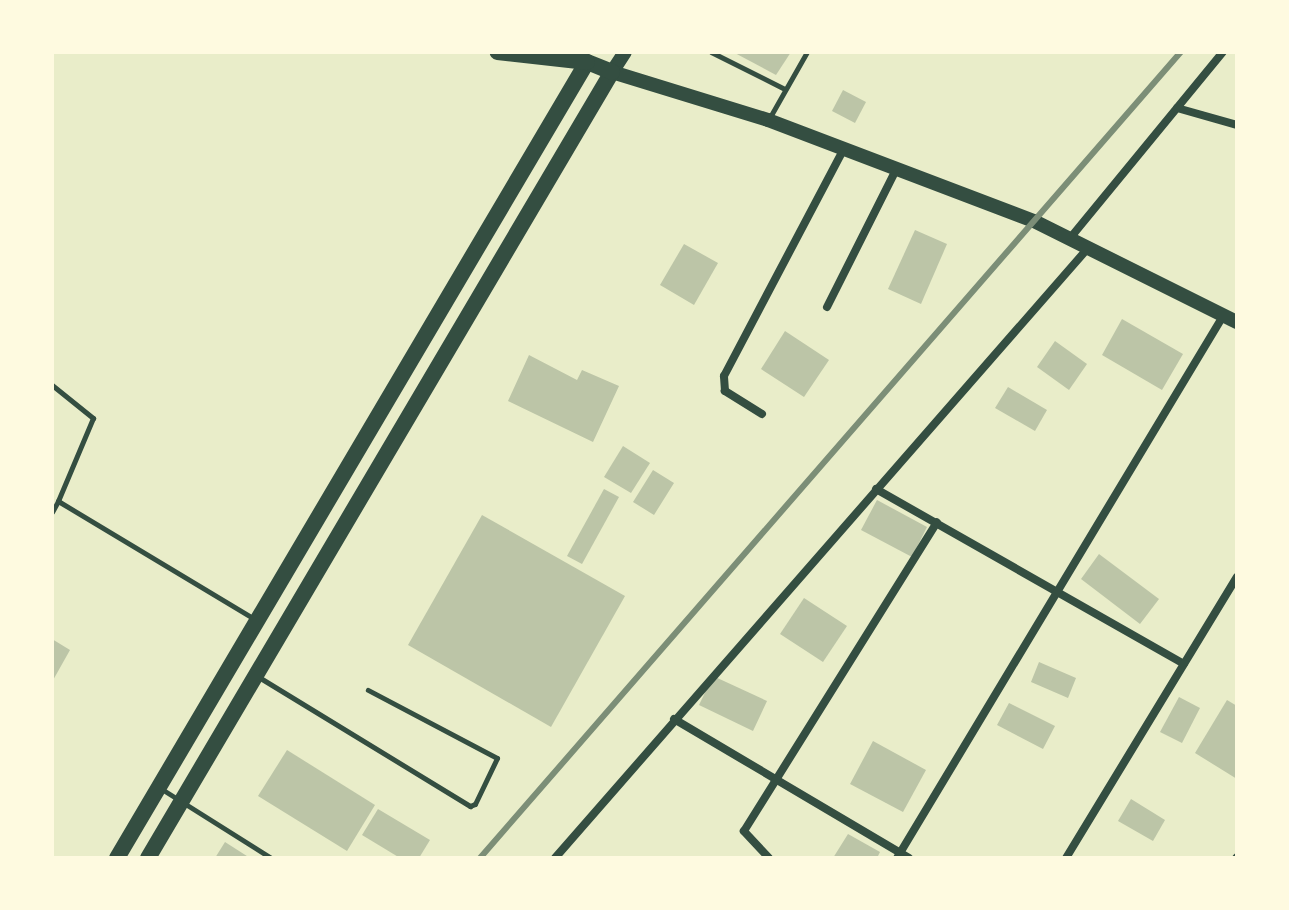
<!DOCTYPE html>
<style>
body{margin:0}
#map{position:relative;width:1289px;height:910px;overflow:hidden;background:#e9edc9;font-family:Arial,sans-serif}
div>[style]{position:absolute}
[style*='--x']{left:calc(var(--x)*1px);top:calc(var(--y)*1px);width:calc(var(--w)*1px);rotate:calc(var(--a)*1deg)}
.building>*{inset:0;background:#bcc5a7}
.service>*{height:5px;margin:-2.5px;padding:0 2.5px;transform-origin:2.5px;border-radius:2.5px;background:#344e41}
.minor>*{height:8px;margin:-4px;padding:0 4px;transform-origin:4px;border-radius:4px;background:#344e41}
.secondary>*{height:14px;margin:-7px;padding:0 7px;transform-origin:7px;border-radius:7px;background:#344e41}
.trunk>*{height:16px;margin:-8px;padding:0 8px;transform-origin:8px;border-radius:8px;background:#344e41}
.rail>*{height:6px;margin:-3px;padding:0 3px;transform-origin:3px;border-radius:3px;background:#7c8e77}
span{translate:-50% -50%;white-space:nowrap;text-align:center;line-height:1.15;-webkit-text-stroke:8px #fefae0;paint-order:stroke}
.frame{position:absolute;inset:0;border:54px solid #fefae0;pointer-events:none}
</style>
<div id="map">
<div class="building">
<i style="clip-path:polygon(733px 52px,791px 52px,776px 75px)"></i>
<i style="clip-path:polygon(843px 90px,866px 102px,855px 123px,832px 111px)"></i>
<i style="clip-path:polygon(915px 230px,947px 244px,921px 304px,888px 289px)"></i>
<i style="clip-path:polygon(684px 244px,718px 263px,694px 305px,660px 285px)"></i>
<i style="clip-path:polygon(1122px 319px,1183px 354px,1162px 390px,1102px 355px)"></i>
<i style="clip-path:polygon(785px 331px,829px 360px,804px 397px,761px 369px)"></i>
<i style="clip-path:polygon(1055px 341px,1087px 364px,1069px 390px,1037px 367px)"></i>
<i style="clip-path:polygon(529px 355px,577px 380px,582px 370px,619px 386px,593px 442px,508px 401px)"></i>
<i style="clip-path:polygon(1008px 387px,1047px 410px,1035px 431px,995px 408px)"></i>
<i style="clip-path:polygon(623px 446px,650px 463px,631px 493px,604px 477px)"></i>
<i style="clip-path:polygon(653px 470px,674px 483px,654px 515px,633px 502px)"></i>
<i style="clip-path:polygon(604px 489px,619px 497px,582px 564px,567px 556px)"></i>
<i style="clip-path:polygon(877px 500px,927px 527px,912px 557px,861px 530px)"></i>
<i style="clip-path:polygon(482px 515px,625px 596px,551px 727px,408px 645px)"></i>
<i style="clip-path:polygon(1099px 554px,1159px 599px,1140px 624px,1081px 579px)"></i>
<i style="clip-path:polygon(804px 598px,847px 626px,823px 662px,780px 634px)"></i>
<i style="clip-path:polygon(52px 639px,70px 650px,52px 682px)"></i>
<i style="clip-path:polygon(1039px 662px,1076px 678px,1068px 698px,1031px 682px)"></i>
<i style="clip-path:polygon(713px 676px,767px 701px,753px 731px,699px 705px)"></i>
<i style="clip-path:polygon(1179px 697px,1200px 708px,1182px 743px,1160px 732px)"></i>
<i style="clip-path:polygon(1227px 700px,1237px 706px,1237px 779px,1195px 753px)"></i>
<i style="clip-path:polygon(1009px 703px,1055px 726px,1043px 749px,997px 725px)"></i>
<i style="clip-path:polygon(873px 741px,926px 770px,903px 812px,850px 784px)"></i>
<i style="clip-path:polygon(287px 750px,375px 805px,347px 851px,258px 796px)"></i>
<i style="clip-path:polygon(1131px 799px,1165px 820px,1153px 841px,1118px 821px)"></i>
<i style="clip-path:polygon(378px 809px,430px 840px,419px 858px,400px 858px,362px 835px)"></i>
<i style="clip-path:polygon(848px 834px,880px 852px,877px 858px,833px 858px)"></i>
<i style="clip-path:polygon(225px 842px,250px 858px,215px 858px)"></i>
</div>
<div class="service">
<i style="--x:711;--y:52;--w:83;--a:26.6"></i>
<i style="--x:770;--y:117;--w:75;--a:-60.4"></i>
<i style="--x:52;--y:385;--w:53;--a:38.8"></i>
<i style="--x:93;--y:418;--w:90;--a:112.9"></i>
<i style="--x:52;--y:512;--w:13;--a:-61"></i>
<i style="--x:58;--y:501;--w:229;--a:31"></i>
<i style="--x:257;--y:676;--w:250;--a:31.4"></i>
<i style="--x:470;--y:806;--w:5;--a:-22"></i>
<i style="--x:475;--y:804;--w:51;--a:-64.4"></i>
<i style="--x:497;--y:758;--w:146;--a:-152.2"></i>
<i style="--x:160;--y:788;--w:131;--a:32.2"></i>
</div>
<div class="minor">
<i style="--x:1177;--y:108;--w:62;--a:15.8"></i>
<i style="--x:1071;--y:237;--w:239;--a:-50.6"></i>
<i style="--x:827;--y:307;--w:156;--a:-63.3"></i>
<i style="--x:762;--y:414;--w:44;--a:-148.1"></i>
<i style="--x:725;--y:391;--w:15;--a:-94"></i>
<i style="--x:724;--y:376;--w:258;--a:-62.2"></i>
<i style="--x:876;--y:489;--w:354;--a:29.6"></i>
<i style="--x:674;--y:719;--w:273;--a:30.6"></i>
<i style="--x:555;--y:858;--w:811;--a:-48.85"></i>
<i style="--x:769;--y:858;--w:37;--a:-133"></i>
<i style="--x:744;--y:831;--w:364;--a:-58"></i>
<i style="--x:897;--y:858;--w:632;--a:-58.97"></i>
<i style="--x:1066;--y:858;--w:329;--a:-58.7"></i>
<i style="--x:1236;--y:858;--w:1;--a:-45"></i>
</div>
<div class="secondary">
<i style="--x:625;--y:52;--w:24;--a:123"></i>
<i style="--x:612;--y:72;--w:163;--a:17.1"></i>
<i style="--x:768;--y:120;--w:285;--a:20.8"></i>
<i style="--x:1034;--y:221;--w:227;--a:26.5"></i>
</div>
<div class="trunk">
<i style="--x:117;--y:858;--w:924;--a:-59.44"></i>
<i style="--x:148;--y:858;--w:913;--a:-59.45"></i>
<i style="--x:612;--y:72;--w:27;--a:-158"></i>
<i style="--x:587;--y:62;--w:90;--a:-173.6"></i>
</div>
<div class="rail">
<i style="--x:480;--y:858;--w:1068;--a:-48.99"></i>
</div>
<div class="frame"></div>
</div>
